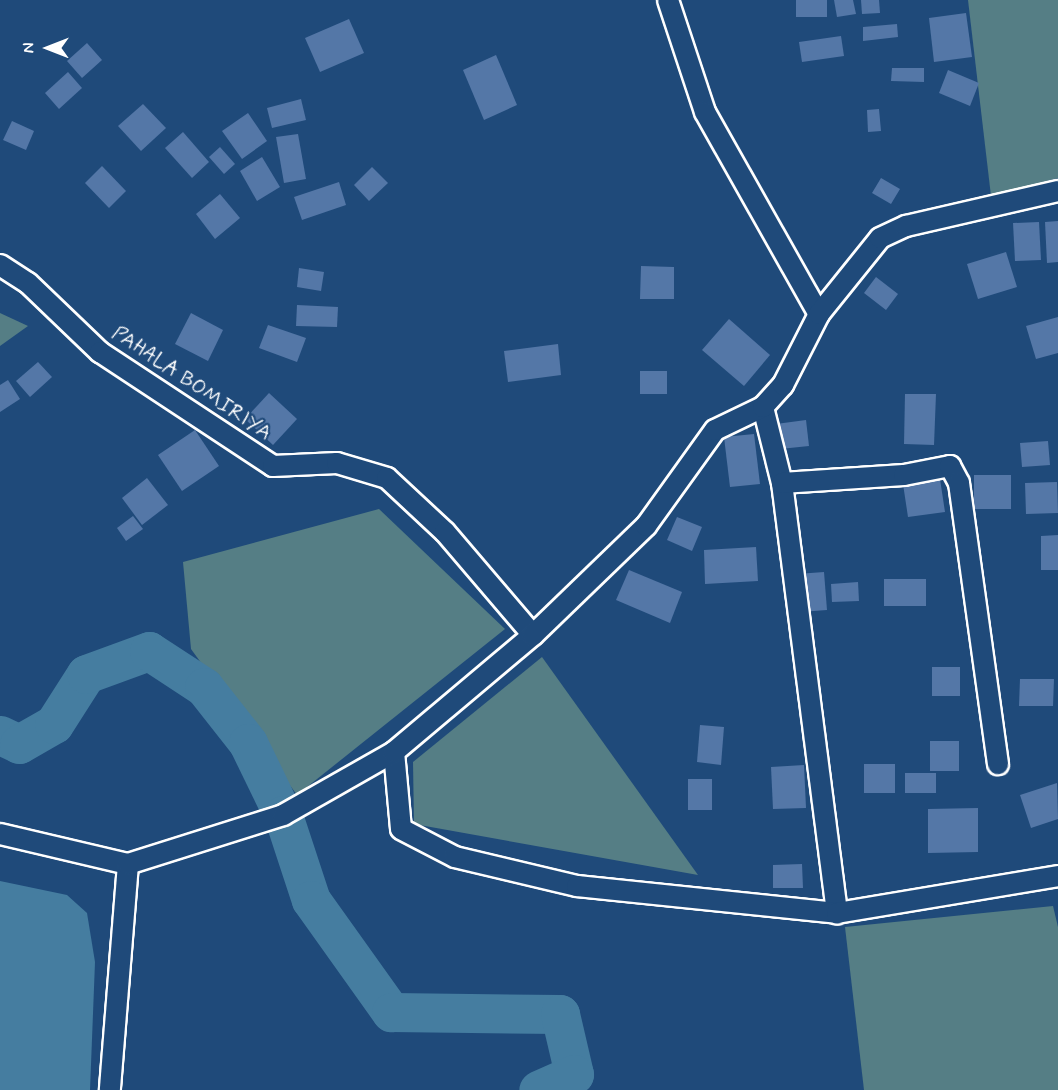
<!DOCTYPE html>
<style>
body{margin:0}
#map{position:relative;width:1058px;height:1090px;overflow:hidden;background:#1f4a7a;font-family:Mynerve,sans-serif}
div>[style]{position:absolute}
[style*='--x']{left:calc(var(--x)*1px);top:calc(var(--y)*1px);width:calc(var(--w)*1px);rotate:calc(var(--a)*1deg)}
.green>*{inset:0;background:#557e85}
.water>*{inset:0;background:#457da0}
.river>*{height:39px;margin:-19.5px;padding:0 19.5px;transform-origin:19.5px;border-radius:19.5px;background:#457da0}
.building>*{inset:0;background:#5477a7}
.roads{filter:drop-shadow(2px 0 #fff) drop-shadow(-2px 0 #fff) drop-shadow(0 2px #fff) drop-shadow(0 -2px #fff)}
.street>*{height:20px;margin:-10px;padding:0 10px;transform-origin:10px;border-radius:10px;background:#1f4a7a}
span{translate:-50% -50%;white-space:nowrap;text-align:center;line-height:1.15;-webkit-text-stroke:4.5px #1f4a7a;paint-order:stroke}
.street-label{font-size:21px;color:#fff}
.north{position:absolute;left:18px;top:18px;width:60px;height:60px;-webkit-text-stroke:4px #1f4a7a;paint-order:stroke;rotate:270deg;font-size:16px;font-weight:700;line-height:24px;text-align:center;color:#fff}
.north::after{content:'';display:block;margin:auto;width:21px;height:27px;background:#fff;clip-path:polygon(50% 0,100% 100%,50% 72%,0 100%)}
</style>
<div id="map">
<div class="green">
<i style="clip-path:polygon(968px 0,1058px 0,1058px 178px,991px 196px)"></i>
<i style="clip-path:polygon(0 313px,28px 326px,0 346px)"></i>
<i style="clip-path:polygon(379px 509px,505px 629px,297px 795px,191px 649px,183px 562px)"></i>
<i style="clip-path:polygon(542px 657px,698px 875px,414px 824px,413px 762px)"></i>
<i style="clip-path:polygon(1053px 906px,1058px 927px,1058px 1090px,864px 1090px,845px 927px)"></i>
</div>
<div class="water">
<i style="clip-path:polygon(0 881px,67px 895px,87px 913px,95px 962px,90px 1090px,0 1090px)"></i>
</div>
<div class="river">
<i style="--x:0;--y:735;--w:21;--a:25"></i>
<i style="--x:19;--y:744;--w:40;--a:-29.7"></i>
<i style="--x:54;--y:724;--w:59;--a:-57.4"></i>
<i style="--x:86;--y:674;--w:67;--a:-20.1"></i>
<i style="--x:149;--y:651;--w:66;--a:33.2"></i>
<i style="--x:204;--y:687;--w:71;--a:51.8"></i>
<i style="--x:248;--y:743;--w:80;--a:64.1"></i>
<i style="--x:283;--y:815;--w:89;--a:71.8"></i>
<i style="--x:311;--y:900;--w:138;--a:54.5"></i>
<i style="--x:391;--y:1012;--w:169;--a:0.7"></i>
<i style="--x:560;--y:1014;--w:62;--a:76.9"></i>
<i style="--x:574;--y:1074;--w:39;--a:156"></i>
</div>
<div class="building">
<i style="clip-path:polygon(796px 0,827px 0,827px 17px,796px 17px)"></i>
<i style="clip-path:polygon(834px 0,853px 0,856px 14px,837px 17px)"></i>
<i style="clip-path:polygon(861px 0,879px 0,880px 13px,862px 14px)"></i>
<i style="clip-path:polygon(966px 13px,972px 57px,934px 62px,929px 18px)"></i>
<i style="clip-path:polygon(349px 19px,364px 53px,320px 72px,305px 38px)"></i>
<i style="clip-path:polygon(897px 24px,898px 37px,863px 41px,863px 27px)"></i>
<i style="clip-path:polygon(841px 36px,844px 56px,802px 62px,799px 42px)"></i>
<i style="clip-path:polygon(87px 43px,102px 60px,82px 78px,67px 61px)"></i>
<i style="clip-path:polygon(496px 55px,517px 105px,484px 120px,463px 70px)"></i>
<i style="clip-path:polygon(892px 68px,924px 68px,924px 82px,891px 81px)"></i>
<i style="clip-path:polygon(948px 70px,979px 83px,970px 106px,939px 93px)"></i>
<i style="clip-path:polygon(68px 72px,82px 88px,59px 109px,45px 93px)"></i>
<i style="clip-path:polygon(301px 99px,306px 120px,272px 128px,267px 108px)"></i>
<i style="clip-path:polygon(143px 104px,166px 128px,141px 151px,118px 126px)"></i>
<i style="clip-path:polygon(879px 109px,881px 131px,868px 132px,867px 110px)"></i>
<i style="clip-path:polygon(248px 113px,267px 141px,242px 159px,222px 131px)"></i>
<i style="clip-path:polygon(12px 121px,34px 131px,26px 150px,3px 140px)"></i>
<i style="clip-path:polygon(183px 132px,209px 162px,192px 178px,165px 148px)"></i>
<i style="clip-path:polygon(298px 134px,306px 179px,284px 183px,276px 137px)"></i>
<i style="clip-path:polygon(220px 147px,235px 164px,224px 174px,209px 157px)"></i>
<i style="clip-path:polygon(262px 157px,280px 187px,257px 201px,240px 171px)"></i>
<i style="clip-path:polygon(102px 166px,126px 191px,109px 208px,85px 183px)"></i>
<i style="clip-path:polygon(372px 167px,388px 183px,369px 201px,354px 185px)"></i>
<i style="clip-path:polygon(881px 178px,900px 189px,891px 204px,872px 193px)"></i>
<i style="clip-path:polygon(339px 182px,346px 205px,302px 220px,294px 197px)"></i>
<i style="clip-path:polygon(220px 194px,240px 218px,215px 239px,196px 214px)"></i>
<i style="clip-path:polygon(1058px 221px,1058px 262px,1047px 263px,1045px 222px)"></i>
<i style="clip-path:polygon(1039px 222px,1041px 260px,1015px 261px,1013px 223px)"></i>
<i style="clip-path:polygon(1006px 252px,1017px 287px,978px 299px,967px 264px)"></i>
<i style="clip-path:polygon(641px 266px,674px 267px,674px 299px,640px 299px)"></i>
<i style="clip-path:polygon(299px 268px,324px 272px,321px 291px,297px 287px)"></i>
<i style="clip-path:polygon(876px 277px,898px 294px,886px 310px,864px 293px)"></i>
<i style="clip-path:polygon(297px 305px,338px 307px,337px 327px,296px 326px)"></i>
<i style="clip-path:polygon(191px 313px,223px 330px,208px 361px,175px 344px)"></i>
<i style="clip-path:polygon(1058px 317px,1058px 353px,1036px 359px,1026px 326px)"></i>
<i style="clip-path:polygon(729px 319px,770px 355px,744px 386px,702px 350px)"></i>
<i style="clip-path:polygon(268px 325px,306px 338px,297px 362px,259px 348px)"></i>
<i style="clip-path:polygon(558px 344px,561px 375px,508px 382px,504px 351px)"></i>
<i style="clip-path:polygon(38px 362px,52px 377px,30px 397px,16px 381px)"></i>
<i style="clip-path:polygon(640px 371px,667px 371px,667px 394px,640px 394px)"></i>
<i style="clip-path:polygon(8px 380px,20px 399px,0 412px,0 385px)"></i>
<i style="clip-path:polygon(269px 393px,297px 419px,273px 445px,245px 419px)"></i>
<i style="clip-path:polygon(905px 394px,936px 394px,934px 445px,904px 444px)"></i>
<i style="clip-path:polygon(806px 420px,809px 446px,780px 449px,776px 424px)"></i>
<i style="clip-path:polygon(195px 430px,219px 466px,182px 491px,158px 455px)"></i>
<i style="clip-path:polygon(754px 434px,760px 484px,730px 487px,724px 437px)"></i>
<i style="clip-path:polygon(1048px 441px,1050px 465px,1022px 467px,1020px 443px)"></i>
<i style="clip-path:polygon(974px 475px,1011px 475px,1011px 509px,974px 509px)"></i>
<i style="clip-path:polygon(147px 478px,168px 505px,142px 525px,122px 498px)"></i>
<i style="clip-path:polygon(940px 479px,945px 512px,908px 517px,903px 484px)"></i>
<i style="clip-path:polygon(1057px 482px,1058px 513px,1026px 514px,1025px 483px)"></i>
<i style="clip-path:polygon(133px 516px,143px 529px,126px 541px,117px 528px)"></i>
<i style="clip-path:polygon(677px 517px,702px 527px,692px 551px,667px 540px)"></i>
<i style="clip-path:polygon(1058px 535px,1058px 570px,1041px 570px,1041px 536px)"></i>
<i style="clip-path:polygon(756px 547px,758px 581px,705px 584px,704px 550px)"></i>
<i style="clip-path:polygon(629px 570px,682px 592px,670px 623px,616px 600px)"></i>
<i style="clip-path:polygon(824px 572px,827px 610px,800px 612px,797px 574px)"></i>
<i style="clip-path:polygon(884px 579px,926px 579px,926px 606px,884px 606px)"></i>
<i style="clip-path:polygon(858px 582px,859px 601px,832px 602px,831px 584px)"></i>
<i style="clip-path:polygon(932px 667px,960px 667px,960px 696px,932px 696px)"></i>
<i style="clip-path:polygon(1020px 679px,1054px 679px,1053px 706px,1019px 706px)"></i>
<i style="clip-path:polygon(700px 725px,724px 727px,721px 765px,697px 762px)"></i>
<i style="clip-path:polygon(930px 741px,959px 741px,959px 771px,930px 771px)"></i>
<i style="clip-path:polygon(864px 764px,895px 764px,895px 793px,864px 793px)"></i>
<i style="clip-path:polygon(804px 765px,806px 808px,773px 809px,771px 767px)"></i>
<i style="clip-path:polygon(905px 773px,936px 773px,936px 793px,905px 793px)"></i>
<i style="clip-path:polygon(688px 779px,712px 779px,712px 810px,688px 810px)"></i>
<i style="clip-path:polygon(1057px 783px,1058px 819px,1031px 828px,1020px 795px)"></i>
<i style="clip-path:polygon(978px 808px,978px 852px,928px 853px,928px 809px)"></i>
<i style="clip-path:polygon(802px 864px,803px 888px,773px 888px,773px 865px)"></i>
</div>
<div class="roads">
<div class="street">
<i style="--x:668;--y:0;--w:118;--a:71.7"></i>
<i style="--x:705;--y:112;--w:232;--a:60.6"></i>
<i style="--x:0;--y:265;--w:33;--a:33"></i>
<i style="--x:28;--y:283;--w:100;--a:43.8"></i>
<i style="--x:100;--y:352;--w:207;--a:33.4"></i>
<i style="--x:273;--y:466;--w:64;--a:-2.7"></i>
<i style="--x:337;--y:463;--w:52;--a:16.7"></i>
<i style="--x:387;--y:478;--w:79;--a:43"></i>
<i style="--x:445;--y:532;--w:135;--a:49.5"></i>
<i style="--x:763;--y:407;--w:78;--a:76"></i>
<i style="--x:782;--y:483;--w:434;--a:82.7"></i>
<i style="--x:782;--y:483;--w:122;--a:-3.8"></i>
<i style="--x:904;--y:475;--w:47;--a:-11.1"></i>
<i style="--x:950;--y:466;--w:19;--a:62"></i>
<i style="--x:959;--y:483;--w:284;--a:82.1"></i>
<i style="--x:394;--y:752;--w:77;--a:84.8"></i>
<i style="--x:401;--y:829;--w:61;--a:27.4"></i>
<i style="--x:455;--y:857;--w:125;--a:13.4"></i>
<i style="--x:577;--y:886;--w:261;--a:5.9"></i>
<i style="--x:837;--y:913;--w:224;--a:-9.5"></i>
<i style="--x:0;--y:834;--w:131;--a:13.2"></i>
<i style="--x:128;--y:864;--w:227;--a:94.6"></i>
<i style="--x:128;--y:864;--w:163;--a:-17.5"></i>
<i style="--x:283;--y:815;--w:128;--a:-29.6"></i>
<i style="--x:394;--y:752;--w:182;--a:-40.1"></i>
<i style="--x:533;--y:635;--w:157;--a:-44"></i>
<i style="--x:646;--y:526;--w:118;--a:-54.3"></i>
<i style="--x:715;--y:430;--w:53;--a:-25.6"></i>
<i style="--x:763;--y:407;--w:30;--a:-48"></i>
<i style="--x:783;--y:385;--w:80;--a:-63.1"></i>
<i style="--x:819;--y:314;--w:97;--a:-51.2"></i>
<i style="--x:880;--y:238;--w:29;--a:-25"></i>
<i style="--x:906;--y:226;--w:156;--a:-13"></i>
</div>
</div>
<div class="street-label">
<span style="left:192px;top:383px;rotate:34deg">PAHALA BOMIRIYA</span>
</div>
<div class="north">N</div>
</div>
